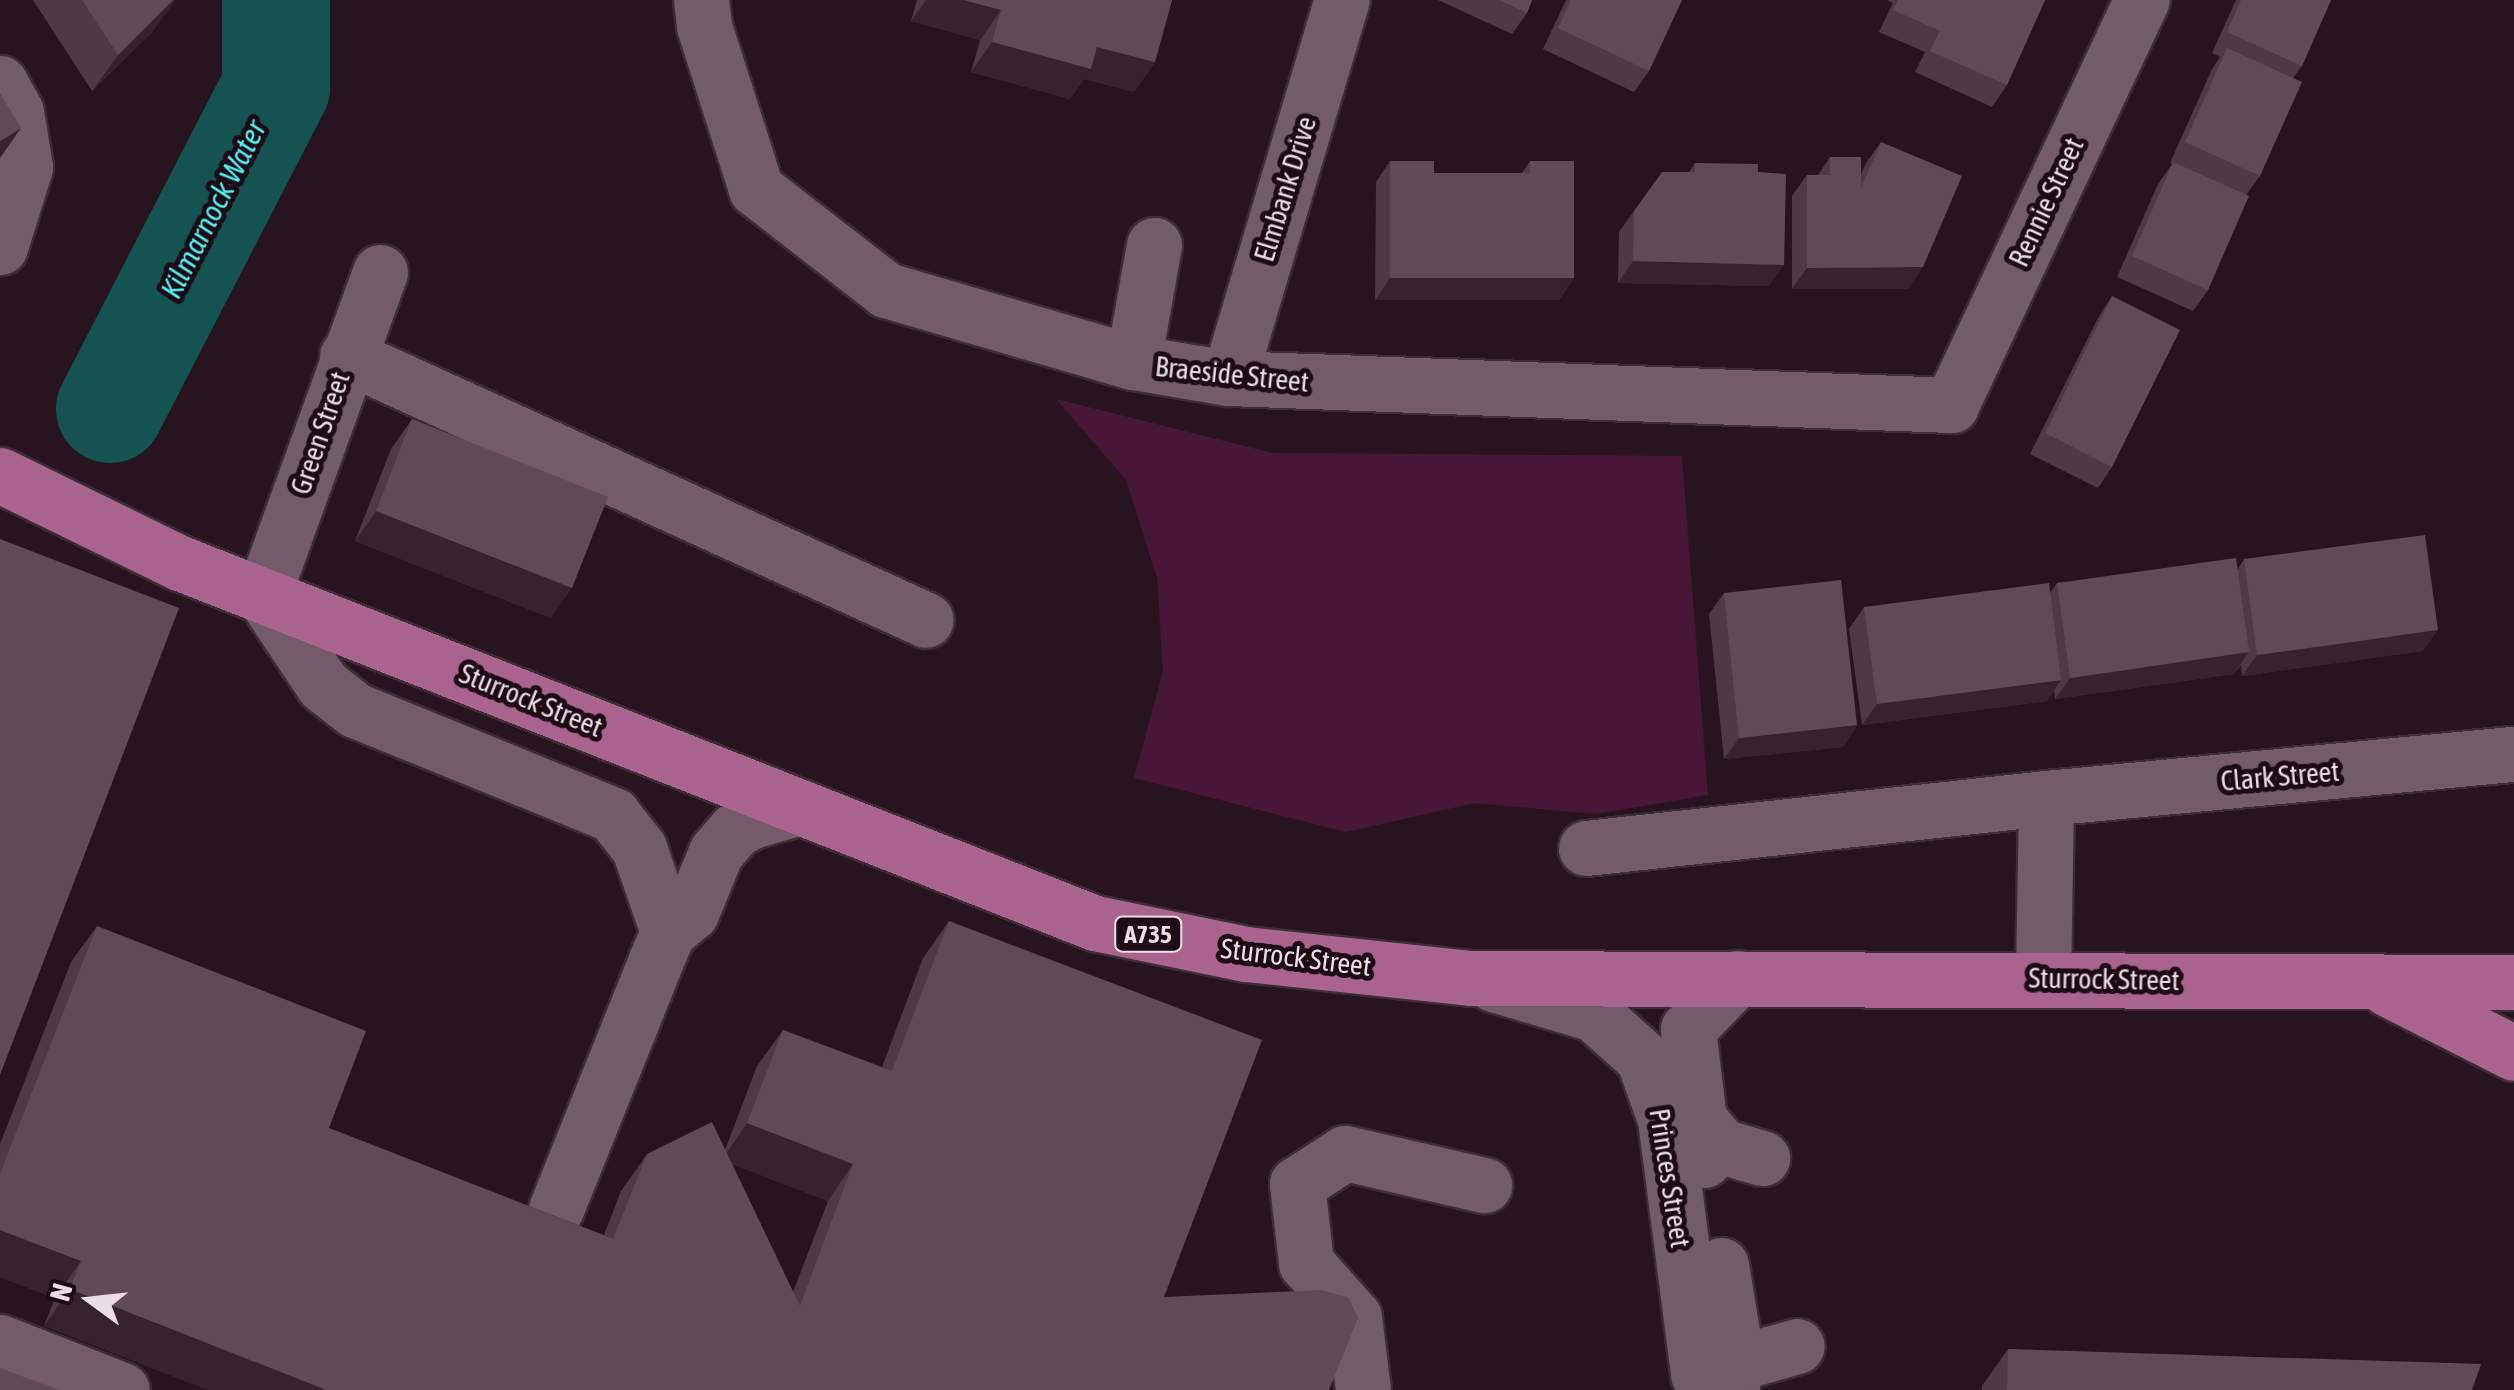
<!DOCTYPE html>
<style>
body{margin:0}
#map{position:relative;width:2514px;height:1390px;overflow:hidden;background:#27141f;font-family:"Asap Condensed",sans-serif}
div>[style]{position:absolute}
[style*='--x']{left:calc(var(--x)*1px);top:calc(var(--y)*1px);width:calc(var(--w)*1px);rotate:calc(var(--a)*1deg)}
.green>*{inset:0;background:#481637}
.river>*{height:108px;margin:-54px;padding:0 54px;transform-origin:54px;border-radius:54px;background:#155353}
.roads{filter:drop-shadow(2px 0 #3b2e35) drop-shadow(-2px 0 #3b2e35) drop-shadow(0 2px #3b2e35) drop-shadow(0 -2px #3b2e35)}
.minor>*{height:55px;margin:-27.5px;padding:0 27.5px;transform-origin:27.5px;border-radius:27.5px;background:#735b69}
.major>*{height:55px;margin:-27.5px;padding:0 27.5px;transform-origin:27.5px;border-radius:27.5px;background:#aa638f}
.wall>*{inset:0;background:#4e3945}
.shaded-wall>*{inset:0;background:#37232f}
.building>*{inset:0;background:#5f4b56}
span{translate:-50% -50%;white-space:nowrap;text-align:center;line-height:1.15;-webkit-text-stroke:10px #1d0b16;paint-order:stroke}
.shield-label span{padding:2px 8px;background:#1d0b16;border:2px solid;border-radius:8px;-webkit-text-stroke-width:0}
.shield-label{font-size:25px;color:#ebdde5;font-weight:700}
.street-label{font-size:28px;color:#ebdde5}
.water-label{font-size:30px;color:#51f4f3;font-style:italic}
.north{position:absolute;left:40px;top:1250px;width:100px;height:100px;-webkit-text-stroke:8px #1d0b16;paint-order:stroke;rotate:285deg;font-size:28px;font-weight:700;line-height:40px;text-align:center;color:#ebdde5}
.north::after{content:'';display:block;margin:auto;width:35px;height:45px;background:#ebdde5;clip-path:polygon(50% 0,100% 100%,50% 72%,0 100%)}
</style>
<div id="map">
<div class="green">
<i style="clip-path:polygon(1056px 399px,1273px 453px,1682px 456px,1708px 795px,1595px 814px,1475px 803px,1346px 832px,1134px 778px,1163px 671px,1157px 578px,1126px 480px)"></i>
</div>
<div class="river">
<i style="--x:110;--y:409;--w:362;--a:-62.7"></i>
<i style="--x:276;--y:87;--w:87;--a:-90"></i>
</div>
<div class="roads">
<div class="minor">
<i style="--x:701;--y:0;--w:26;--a:83"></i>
<i style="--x:704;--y:26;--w:171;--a:72.3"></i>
<i style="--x:756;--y:189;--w:165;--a:37.8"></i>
<i style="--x:886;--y:290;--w:257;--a:16.3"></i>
<i style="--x:1133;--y:362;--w:97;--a:9.5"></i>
<i style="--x:1229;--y:378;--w:723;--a:2.14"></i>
<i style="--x:1951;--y:405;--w:448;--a:-64.8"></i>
<i style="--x:0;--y:83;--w:33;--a:61"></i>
<i style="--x:16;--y:112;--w:56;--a:80.7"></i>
<i style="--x:25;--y:167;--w:84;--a:107.4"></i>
<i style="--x:380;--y:272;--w:344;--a:109.9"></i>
<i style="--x:263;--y:595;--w:108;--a:56.3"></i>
<i style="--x:323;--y:685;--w:41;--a:38"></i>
<i style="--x:355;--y:710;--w:279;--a:22.1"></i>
<i style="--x:613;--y:815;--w:42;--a:51.8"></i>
<i style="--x:639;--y:848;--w:89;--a:71"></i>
<i style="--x:347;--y:356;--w:636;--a:24.51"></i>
<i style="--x:1133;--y:362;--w:119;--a:-79.8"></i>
<i style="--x:1229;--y:378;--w:395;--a:-73.4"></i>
<i style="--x:1586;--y:848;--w:463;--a:-6.2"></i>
<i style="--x:2046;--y:798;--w:470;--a:-5.4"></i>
<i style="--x:2043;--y:977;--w:179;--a:-89"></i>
<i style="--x:1493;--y:984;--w:105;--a:16.5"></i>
<i style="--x:1594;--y:1014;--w:66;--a:41.9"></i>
<i style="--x:1643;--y:1058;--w:65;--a:70.2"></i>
<i style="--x:1665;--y:1119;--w:257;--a:82.6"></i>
<i style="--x:1698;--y:1374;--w:18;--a:63"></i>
<i style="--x:1697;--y:1117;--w:38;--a:50"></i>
<i style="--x:1721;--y:1146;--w:43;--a:16.3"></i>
<i style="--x:1704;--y:1160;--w:132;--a:-97"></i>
<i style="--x:1688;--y:1029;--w:71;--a:-46.1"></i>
<i style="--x:556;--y:1209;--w:268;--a:-68.1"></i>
<i style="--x:656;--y:960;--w:30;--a:-67"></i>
<i style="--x:668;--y:932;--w:30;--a:-40"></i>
<i style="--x:691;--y:913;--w:66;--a:-67.7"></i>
<i style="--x:716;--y:852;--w:29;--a:-49"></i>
<i style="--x:735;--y:830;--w:19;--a:-28"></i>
<i style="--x:752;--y:821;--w:50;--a:-16.3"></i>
<i style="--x:1721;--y:1265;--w:99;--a:80.7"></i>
<i style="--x:1737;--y:1363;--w:28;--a:103"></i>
<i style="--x:1707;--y:1340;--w:38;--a:37"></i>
<i style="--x:1737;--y:1363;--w:62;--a:-15.8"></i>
<i style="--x:0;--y:1342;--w:131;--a:21.5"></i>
<i style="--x:1363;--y:1390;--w:74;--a:-97"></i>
<i style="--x:1354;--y:1317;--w:72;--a:-131.6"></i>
<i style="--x:1306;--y:1263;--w:80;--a:-96.5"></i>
<i style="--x:1297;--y:1184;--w:57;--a:-32.9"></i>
<i style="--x:1345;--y:1153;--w:143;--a:13"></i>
</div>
<div class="major">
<i style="--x:0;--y:475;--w:200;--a:26.1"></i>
<i style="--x:180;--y:563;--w:983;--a:21.48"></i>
<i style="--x:1095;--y:923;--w:154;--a:11.6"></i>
<i style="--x:1246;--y:954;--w:226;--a:6.1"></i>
<i style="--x:1471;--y:978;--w:1043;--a:0.22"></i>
<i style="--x:2388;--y:989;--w:141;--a:26.9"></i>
</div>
</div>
<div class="wall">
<i style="clip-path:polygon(33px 0,175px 0,152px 32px,92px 91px)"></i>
<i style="clip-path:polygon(917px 0,1172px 0,1155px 62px,1134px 92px,1084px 79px,1070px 99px,971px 72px,980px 40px,911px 21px)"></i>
<i style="clip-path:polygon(1438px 0,1532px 0,1527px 13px,1512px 34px)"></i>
<i style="clip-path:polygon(1566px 0,1682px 0,1649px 71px,1634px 92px,1543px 49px)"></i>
<i style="clip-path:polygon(1887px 0,2045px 0,2007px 85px,1992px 107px,1915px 72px,1925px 52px,1879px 32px,1893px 3px)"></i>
<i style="clip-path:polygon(2236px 0,2331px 0,2302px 66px,2293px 78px,2260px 176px,2246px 195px,2208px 290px,2193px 311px,2117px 277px,2158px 184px,2172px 164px,2170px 163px,2212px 69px,2220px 57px,2212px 53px)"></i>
<i style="clip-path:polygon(1881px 142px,1908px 289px,1792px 289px,1792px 196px,1807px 175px,1818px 175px,1830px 157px,1861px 174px,1866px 163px)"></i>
<i style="clip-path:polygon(1390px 161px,1434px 173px,1522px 173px,1530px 161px,1574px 278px,1559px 300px,1375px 300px,1376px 182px)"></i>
<i style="clip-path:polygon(1695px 163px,1758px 172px,1769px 286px,1618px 283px,1619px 232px,1634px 211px,1689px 172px)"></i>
<i style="clip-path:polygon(2112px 296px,2112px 467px,2098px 488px,2030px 454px,2098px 318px)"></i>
<i style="clip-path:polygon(412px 419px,551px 618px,355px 541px,391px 449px)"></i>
<i style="clip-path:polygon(2244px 559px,2423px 651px,2242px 676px,2241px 665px,2234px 674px,2055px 699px,2054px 690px,2047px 701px,1862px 725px,1849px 629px,1864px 607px,2050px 593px,2057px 583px,2238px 569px)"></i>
<i style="clip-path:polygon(1724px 593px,1857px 725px,1843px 747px,1724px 759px,1709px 614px)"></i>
<i style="clip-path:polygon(evenodd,949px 921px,1164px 1297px,44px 1326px,55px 1298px,0 1277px,0 1144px,71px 962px,97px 926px,329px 1128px,604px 1235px,621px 1191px,647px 1154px,725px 1150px,757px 1066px,783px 1030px,882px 1067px,923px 958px,949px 921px,732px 1164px,828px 1201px,793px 1292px,732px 1164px)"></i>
<i style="clip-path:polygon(2008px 1349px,2472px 1390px,1982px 1390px,1982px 1386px)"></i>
</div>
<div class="shaded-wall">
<i style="clip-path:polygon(173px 0,175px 0,152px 32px,92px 91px,118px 55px)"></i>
<i style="clip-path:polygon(926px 0,964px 0,1001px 10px,980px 40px,911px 21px)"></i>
<i style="clip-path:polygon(992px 42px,1097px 47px,1155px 62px,1134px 92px,1084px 79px,1070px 99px,971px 72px)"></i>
<i style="clip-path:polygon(21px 128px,0 158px,0 141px)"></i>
<i style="clip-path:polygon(1633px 261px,1784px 265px,1769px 286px,1618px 283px)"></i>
<i style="clip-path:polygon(1923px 267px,1908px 289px,1792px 289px,1807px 268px)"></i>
<i style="clip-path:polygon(1390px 278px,1574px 278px,1559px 300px,1375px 300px)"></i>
<i style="clip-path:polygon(376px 511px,572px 588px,551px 618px,355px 541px)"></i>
<i style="clip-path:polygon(2438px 630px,2423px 651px,2242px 676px,2257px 655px)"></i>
<i style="clip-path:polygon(2249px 652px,2234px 674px,2055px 699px,2070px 678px)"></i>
<i style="clip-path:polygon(2061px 680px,2047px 701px,1862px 725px,1877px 704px)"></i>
<i style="clip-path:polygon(1857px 725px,1843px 747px,1724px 759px,1739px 738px)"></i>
<i style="clip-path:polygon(747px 1123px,853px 1164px,828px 1201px,722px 1160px)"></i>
<i style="clip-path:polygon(0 1230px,81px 1261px,55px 1298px,0 1277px)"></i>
<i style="clip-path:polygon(70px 1289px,326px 1390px,207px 1390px,44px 1326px)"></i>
</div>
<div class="building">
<i style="clip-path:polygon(82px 0,173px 0,118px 55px)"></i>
<i style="clip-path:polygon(964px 0,1172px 0,1155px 62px,1097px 47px,1091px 69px,992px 42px,1001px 10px)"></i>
<i style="clip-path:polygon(1499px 0,1532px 0,1527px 13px)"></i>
<i style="clip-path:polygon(1571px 0,1682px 0,1649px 71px,1558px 28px)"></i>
<i style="clip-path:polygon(1898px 0,2045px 0,2007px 85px,1930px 51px,1940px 31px,1893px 10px)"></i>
<i style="clip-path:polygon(2241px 0,2331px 0,2302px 66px,2227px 32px)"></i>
<i style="clip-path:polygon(2227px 48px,2302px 82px,2260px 176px,2185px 142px)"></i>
<i style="clip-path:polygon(0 93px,21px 128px,0 141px)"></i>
<i style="clip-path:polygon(1881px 142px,1962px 176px,1923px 267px,1807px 268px,1807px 175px,1830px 175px,1830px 157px,1861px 157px,1861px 188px)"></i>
<i style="clip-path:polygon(1390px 161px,1434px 161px,1434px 173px,1530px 173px,1530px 161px,1574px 161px,1574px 278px,1390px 278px)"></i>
<i style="clip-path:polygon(2173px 162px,2249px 196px,2208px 290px,2132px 256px)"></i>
<i style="clip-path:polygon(1695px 163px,1758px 164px,1758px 172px,1786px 174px,1784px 265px,1633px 261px,1634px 211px,1662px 172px,1695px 172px)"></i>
<i style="clip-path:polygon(2112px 296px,2180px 330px,2112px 467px,2045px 433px)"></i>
<i style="clip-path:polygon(412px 419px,608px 497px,572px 588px,376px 511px)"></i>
<i style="clip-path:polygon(2425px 535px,2438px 630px,2257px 655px,2244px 559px)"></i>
<i style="clip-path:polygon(0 539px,179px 608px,0 1075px)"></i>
<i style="clip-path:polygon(2236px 558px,2249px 652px,2070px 678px,2057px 583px)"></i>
<i style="clip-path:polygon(1841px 580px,1857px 725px,1739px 738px,1724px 593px)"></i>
<i style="clip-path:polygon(2049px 583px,2061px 680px,1877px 704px,1864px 607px)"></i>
<i style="clip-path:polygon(949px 921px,1262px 1040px,1164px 1297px,1322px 1290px,1349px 1298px,1358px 1318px,1329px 1390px,326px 1390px,70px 1289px,81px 1261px,0 1230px,0 1174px,97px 926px,366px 1031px,329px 1128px,613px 1239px,647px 1154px,712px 1122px,800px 1306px,853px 1164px,747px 1123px,783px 1030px,892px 1071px)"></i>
<i style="clip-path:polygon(2008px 1349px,2481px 1364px,2472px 1390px,2007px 1390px)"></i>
<i style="clip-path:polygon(0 1368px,59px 1390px,0 1390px)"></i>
</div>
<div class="shield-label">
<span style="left:1148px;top:934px">A735</span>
</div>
<div class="street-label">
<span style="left:1285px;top:189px;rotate:-73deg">Elmbank Drive</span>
<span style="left:2046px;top:202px;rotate:-65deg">Rennie Street</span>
<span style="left:1232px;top:374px;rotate:6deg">Braeside Street</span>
<span style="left:320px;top:433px;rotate:-71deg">Green Street</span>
<span style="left:531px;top:700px;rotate:22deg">Sturrock Street</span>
<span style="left:2280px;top:776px;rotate:-5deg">Clark Street</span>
<span style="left:1296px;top:957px;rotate:7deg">Sturrock Street</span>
<span style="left:2104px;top:979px;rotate:1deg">Sturrock Street</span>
<span style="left:1670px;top:1178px;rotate:81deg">Princes Street</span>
</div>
<div class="water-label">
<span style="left:213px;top:209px;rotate:-63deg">Kilmarnock Water</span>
</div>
<div class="north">N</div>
</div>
